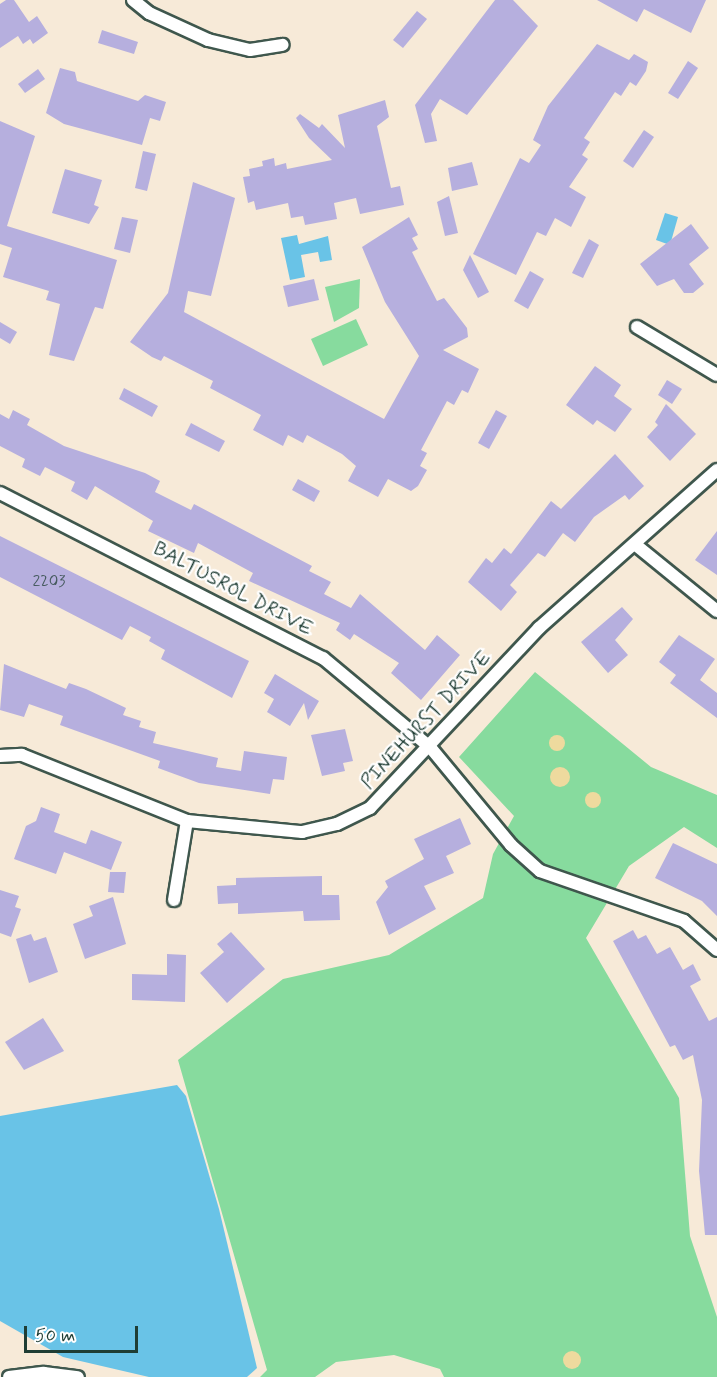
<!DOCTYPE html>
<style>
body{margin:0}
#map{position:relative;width:717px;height:1377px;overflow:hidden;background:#f7ead8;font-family:Mynerve,sans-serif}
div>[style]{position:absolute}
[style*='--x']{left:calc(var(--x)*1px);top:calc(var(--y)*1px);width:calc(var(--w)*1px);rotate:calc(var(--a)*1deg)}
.green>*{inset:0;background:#87db9e}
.sand>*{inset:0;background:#eeda9e}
.round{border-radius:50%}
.water>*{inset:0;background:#69c3e7}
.building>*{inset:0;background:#b6afde}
.roads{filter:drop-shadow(2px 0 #3f574d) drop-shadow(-2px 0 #3f574d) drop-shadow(0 2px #3f574d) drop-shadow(0 -2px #3f574d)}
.street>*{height:12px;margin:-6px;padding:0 6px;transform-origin:6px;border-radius:6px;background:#fff}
span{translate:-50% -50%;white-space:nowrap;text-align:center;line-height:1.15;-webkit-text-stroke:4.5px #fff;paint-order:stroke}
.number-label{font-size:16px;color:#455a5e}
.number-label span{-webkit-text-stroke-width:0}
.street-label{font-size:20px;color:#1f3d34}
.scale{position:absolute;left:24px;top:1326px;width:114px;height:27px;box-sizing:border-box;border:3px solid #1f3d34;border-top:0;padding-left:8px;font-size:18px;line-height:21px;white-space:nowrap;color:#1f3d34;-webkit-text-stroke:4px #fff;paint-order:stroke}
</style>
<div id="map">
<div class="green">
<i style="clip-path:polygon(360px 279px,359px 308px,334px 322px,325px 287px)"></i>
<i style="clip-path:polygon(356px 319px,368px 345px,323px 366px,311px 339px)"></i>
<i style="clip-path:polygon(535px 672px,651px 767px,717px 795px,717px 848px,684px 827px,629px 866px,586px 938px,679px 1098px,690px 1236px,717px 1317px,717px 1377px,444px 1377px,440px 1369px,394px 1355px,336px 1362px,315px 1377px,260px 1377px,267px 1370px,178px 1060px,283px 979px,389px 955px,483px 898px,493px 854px,514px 816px,459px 757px)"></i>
</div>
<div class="sand">
<i class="round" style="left:549px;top:735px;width:16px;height:16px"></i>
<i class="round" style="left:550px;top:767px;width:20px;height:20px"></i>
<i class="round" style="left:585px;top:792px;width:16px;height:16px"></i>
<i class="round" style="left:563px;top:1351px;width:18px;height:18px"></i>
</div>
<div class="water">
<i style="clip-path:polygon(665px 213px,678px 217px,670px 245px,656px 240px)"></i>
<i style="clip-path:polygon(297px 235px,299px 244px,328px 236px,332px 260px,320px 262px,318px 252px,301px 255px,305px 277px,290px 280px,281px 238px)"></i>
<i style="clip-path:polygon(177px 1085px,186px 1096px,219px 1209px,257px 1368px,247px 1377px,149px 1377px,63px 1357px,0 1321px,0 1116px)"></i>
</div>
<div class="building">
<i style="clip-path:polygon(6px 0,14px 0,29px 22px,37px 16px,48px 33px,33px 44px,30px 39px,23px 44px,18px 36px,0 48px,0 4px)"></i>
<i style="clip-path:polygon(495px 0,513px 0,538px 26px,467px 115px,440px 99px,431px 114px,437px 141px,425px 143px,415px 105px)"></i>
<i style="clip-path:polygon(597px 0,706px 0,691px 33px,644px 9px,637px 22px)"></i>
<i style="clip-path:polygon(417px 11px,427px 19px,403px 48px,393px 40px)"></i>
<i style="clip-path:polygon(102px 30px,138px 42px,134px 54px,98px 43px)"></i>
<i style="clip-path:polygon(597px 44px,629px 60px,634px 54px,648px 62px,646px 71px,636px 86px,630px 82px,621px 96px,615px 92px,584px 138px,590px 142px,582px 155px,588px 159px,569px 187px,586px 197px,571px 227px,555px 218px,546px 236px,537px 232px,516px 275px,473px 254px,520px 158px,529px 163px,541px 145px,533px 140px,548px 106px)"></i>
<i style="clip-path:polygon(688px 61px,698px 68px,678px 99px,668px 93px)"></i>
<i style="clip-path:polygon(60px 68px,75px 72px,77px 81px,138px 101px,145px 95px,166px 102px,160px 121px,150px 118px,142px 145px,64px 124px,46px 113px)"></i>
<i style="clip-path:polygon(38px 69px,45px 79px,25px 93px,18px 84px)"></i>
<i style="clip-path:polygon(385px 100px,389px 117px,377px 126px,391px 188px,400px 186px,404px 205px,360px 214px,356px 198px,334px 203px,337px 219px,305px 225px,303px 216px,291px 218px,288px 203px,256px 210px,254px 201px,248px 203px,243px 177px,250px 176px,249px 169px,263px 166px,262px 161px,274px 158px,275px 166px,286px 163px,287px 169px,332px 160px,309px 138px,296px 118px,300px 114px,319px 128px,322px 124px,345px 148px,338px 115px)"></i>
<i style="clip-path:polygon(0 121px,35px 136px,7px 226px,117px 260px,103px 309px,95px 307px,74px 361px,49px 355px,60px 304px,46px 300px,49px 291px,3px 277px,12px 248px,0 244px)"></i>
<i style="clip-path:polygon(644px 130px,654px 137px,633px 168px,623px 161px)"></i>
<i style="clip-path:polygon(143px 151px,156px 154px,147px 191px,135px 188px)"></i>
<i style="clip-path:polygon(472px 162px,478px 185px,452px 191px,448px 168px)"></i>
<i style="clip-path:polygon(65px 169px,102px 180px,94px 205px,99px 207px,89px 224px,52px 213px)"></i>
<i style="clip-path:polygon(193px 182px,235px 198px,211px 296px,188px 291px,184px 312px,384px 419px,419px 356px,385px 302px,362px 247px,409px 217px,418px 235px,412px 238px,418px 249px,412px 252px,422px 272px,437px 301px,444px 298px,467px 328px,468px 337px,443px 350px,479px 369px,468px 393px,462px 390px,454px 405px,447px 401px,421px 450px,427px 453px,420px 466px,427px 470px,418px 486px,411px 491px,388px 479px,378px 497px,348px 481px,356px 466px,342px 454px,307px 435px,303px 443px,288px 435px,283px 446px,253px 430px,261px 415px,210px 388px,213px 381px,164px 356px,161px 361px,152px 357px,130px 342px,168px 293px)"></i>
<i style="clip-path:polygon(449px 196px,458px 233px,445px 236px,437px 202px)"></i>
<i style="clip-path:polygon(122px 217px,138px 220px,130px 253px,114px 249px)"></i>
<i style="clip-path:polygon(691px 224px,709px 248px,689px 264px,704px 284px,693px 293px,684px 293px,674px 279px,657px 286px,640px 264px)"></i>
<i style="clip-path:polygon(589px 239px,599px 245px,583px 278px,572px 273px)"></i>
<i style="clip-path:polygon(470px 255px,489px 292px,478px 298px,463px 270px)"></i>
<i style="clip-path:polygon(530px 271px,544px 279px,528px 309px,514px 301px)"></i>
<i style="clip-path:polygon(314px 279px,319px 300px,288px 307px,283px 286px)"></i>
<i style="clip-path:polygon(0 322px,17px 332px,10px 344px,0 338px)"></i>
<i style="clip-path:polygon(595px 366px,621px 385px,614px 396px,632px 409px,615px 432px,597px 420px,593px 425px,566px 405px)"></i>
<i style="clip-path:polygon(667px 380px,682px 389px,672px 404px,658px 395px)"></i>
<i style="clip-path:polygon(124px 388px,158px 406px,152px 417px,119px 399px)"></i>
<i style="clip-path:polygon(666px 404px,696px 434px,670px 461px,647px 437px,658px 425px,655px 422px)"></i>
<i style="clip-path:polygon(13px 410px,30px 419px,27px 425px,64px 446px,145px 473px,160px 481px,155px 492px,191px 510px,194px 504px,312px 566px,309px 571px,331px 582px,324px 594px,351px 608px,360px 594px,425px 650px,437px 635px,460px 655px,421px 700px,391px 673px,399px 663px,354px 634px,350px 640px,336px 630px,340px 623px,249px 581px,253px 573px,198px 543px,194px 553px,148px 531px,153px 521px,95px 486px,87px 500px,71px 491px,75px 482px,45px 467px,40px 476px,22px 467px,25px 459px,0 446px,0 414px,9px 419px)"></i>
<i style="clip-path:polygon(496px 410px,507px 416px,489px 449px,478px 443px)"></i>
<i style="clip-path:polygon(191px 423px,225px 441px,219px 452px,185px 435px)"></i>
<i style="clip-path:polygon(615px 454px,644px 486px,629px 500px,625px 495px,594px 517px,575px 542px,563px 533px,545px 557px,538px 553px,510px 585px,517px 592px,501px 611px,468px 582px,486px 558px,492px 563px,504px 548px,511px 554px,551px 501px,561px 509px)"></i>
<i style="clip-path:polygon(298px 479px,320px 491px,314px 502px,292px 490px)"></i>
<i style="clip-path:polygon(717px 531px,717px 575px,695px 560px)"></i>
<i style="clip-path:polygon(0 536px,249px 661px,232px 698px,161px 659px,165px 650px,149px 641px,151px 637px,130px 626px,122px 640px,0 577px)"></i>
<i style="clip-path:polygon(622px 607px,633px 619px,615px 640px,628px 655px,608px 673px,581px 642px)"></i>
<i style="clip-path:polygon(679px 635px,715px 659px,700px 680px,717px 693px,717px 718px,670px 683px,676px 675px,659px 662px)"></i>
<i style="clip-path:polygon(4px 664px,66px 689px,69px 683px,86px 689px,126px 708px,123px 715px,141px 721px,139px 727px,156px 732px,153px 743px,218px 758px,216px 767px,241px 771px,244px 751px,287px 757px,284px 780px,273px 779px,270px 794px,199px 783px,158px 768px,160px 761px,60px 725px,63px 716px,29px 704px,24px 717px,0 710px)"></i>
<i style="clip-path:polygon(275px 674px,319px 701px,308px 720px,304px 703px,290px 726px,267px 712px,274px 699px,264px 693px)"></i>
<i style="clip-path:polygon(345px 729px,353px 761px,343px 763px,345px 771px,322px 776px,311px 735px)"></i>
<i style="clip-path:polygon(41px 807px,60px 814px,54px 832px,86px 844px,91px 830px,122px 842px,111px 870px,64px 852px,56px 874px,14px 859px,26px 826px,36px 821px)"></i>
<i style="clip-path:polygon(460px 818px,471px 844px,446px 856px,454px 873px,424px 886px,436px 909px,389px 935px,376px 902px,388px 887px,385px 881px,424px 859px,414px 839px)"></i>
<i style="clip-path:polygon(673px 843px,717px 864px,717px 916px,702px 901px,655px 878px)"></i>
<i style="clip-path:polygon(110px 872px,126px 872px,124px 893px,108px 892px)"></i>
<i style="clip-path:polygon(322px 876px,322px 895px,339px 895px,340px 920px,304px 921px,303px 911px,238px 914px,238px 903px,218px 904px,217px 886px,236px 885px,236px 878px)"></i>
<i style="clip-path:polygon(0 890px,19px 896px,15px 907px,21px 909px,11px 937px,0 933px)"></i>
<i style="clip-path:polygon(113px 897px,126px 944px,85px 959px,73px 924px,93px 916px,89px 906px)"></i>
<i style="clip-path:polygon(633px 930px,638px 939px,646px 935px,657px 954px,670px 947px,683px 970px,693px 964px,701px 980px,690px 986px,709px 1021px,717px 1017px,717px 1235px,705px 1235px,699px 1171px,702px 1100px,693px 1055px,683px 1060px,675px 1045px,670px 1047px,613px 941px)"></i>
<i style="clip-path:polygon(231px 932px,265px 969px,227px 1003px,200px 973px,224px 952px,217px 944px)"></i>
<i style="clip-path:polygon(31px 934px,34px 941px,46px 937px,58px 972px,29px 983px,16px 939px)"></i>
<i style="clip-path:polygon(167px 954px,186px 955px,185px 1002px,132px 1000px,132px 974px,167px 975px)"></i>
<i style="clip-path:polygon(43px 1018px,64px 1051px,24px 1070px,5px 1042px)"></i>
</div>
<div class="roads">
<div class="street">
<i style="--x:133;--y:0;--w:21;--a:39"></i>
<i style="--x:149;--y:13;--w:65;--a:24.6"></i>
<i style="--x:208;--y:40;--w:43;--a:13.4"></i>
<i style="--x:250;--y:50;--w:33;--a:-9"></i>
<i style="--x:637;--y:327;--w:93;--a:31"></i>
<i style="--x:0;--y:493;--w:363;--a:27.1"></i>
<i style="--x:323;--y:658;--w:139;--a:39.8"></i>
<i style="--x:430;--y:747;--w:127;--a:50.4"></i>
<i style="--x:511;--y:845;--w:39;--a:42"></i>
<i style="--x:540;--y:871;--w:152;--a:19.1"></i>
<i style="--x:684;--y:921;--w:44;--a:41.3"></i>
<i style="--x:637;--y:546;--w:103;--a:39.1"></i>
<i style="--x:0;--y:756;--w:22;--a:-3"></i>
<i style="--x:22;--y:755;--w:178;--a:21.8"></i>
<i style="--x:187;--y:821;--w:116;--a:5.5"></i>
<i style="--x:302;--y:832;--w:36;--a:-13"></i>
<i style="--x:337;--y:824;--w:37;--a:-26"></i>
<i style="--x:370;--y:808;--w:247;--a:-46.8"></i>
<i style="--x:539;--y:628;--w:238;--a:-41.6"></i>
<i style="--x:174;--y:900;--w:80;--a:-80.7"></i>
<i style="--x:9;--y:1377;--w:35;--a:-7"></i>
<i style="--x:44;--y:1373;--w:34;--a:7"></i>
</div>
</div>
<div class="number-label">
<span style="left:49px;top:582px">2203</span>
</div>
<div class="street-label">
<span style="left:233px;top:589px;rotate:28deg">BALTUSROL DRIVE</span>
<span style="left:426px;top:720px;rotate:-47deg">PINEHURST DRIVE</span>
</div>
<div class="scale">50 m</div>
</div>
